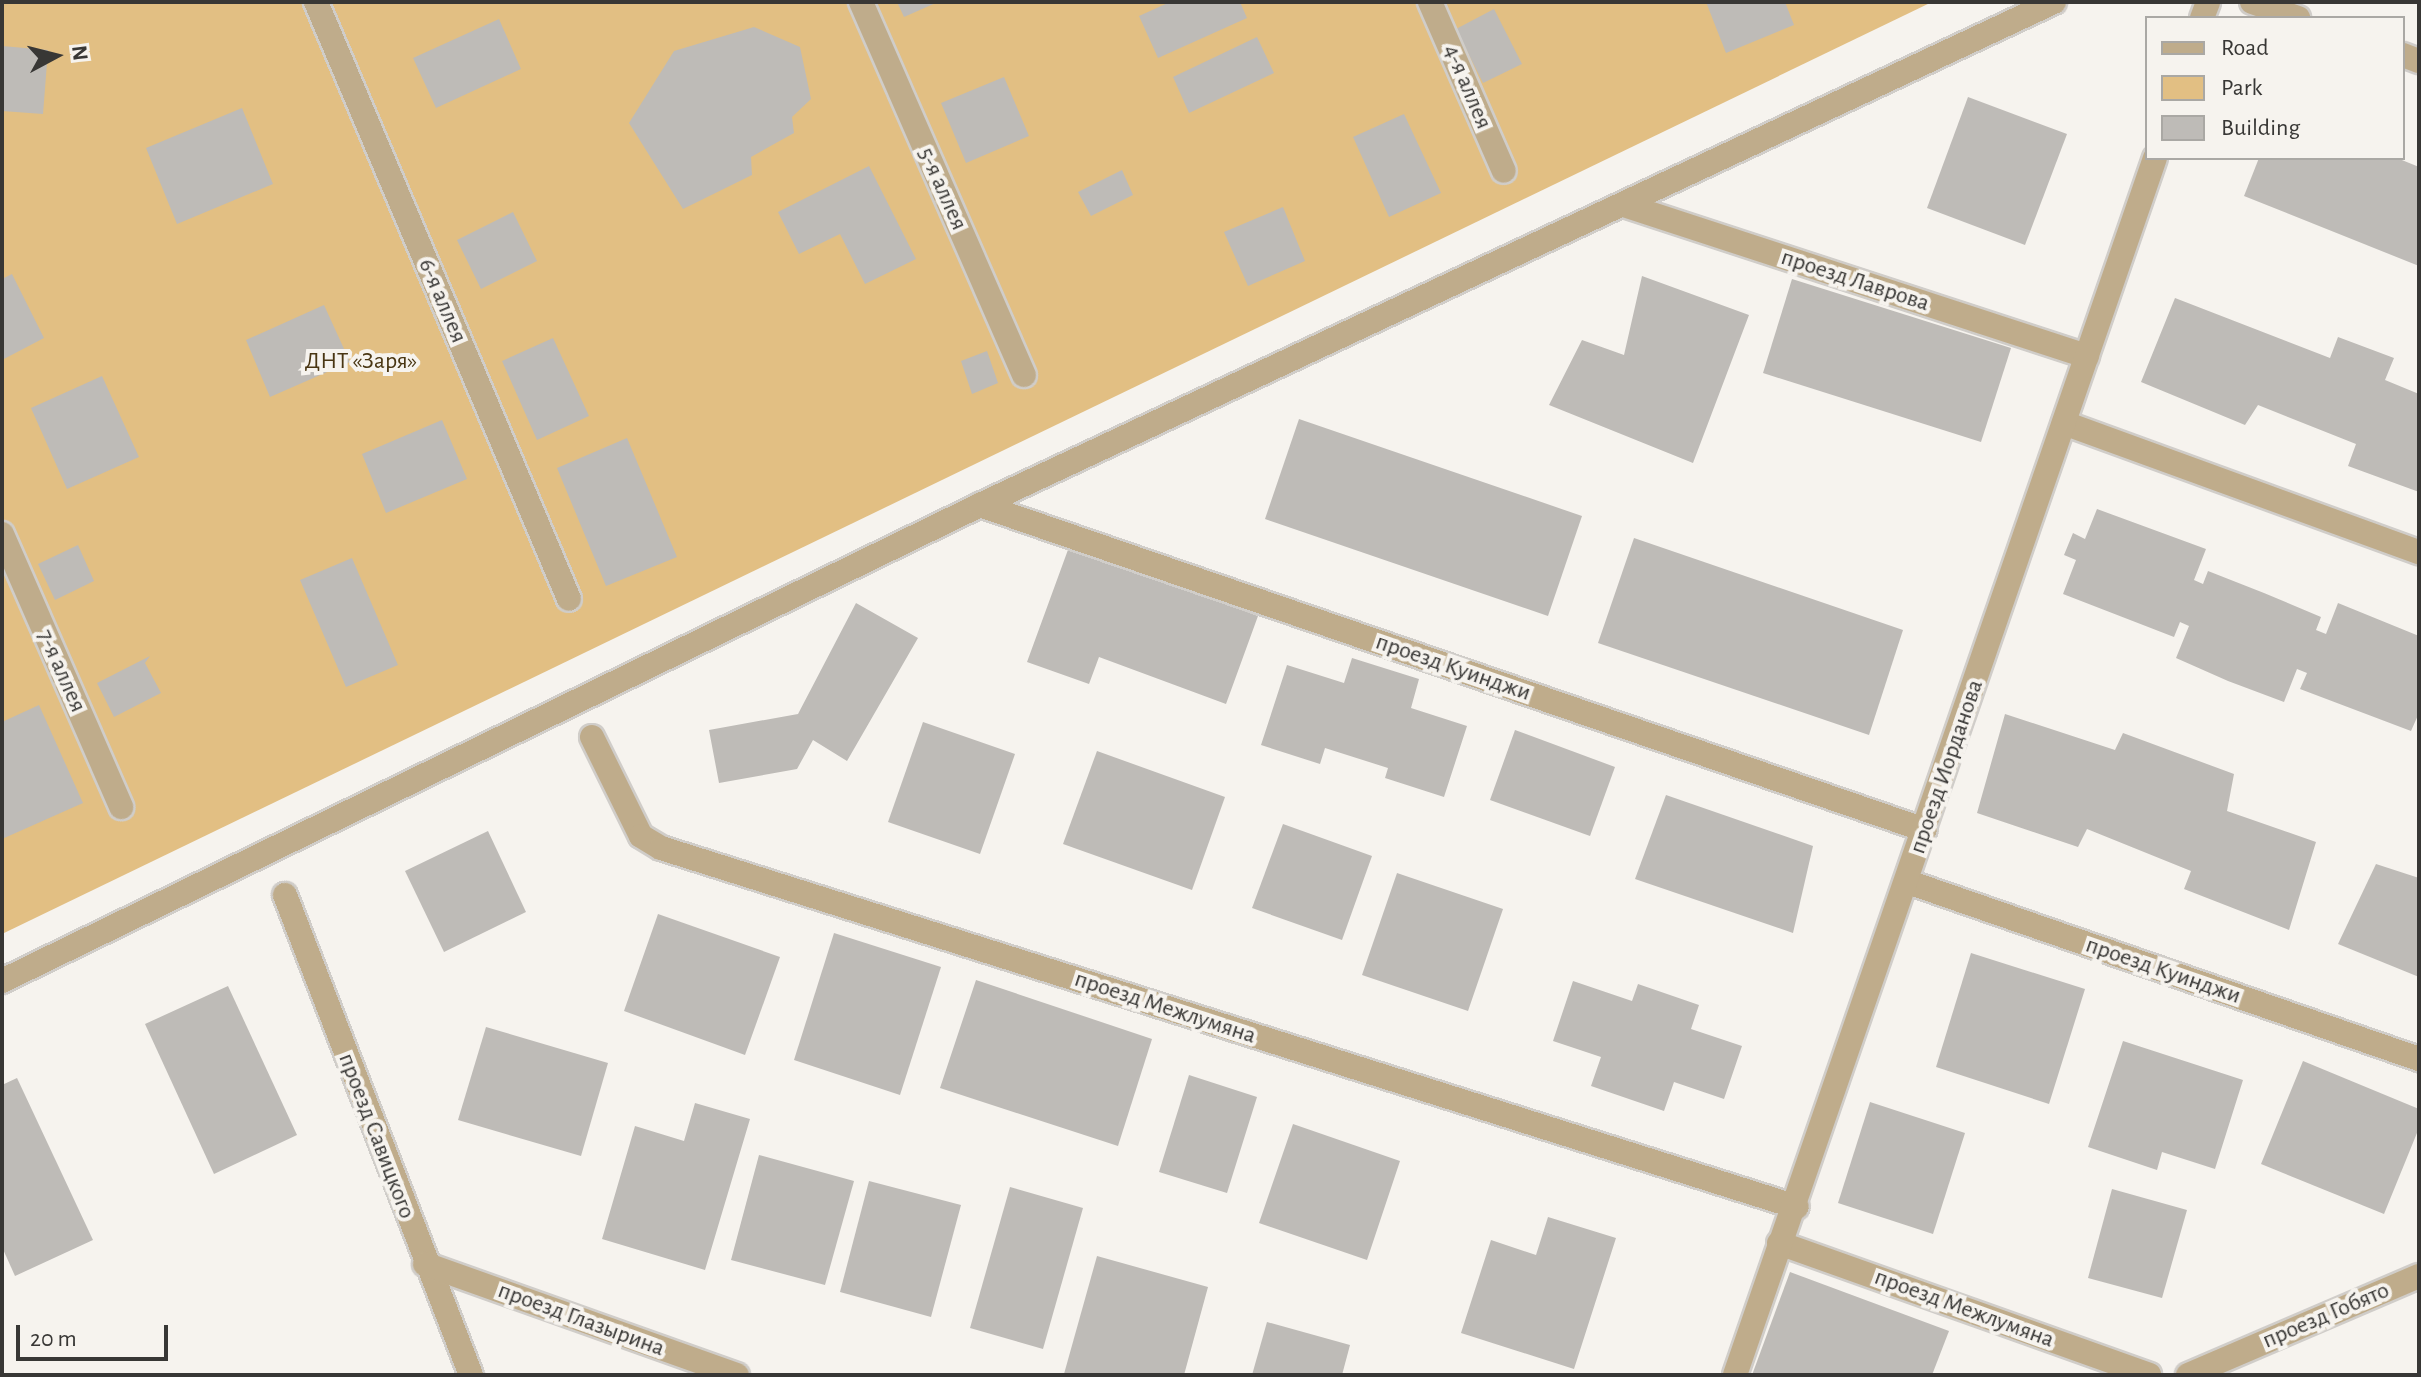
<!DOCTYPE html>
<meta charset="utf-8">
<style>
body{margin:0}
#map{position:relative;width:2421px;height:1377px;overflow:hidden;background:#f6f3ee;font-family:"Alegreya Sans",sans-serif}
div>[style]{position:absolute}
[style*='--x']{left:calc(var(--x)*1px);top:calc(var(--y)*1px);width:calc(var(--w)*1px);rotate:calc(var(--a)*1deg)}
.green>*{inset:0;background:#e2bf83}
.building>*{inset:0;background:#bebbb7}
.roads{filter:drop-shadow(2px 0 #d0cdc9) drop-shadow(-2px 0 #d0cdc9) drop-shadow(0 2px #d0cdc9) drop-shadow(0 -2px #d0cdc9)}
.minor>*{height:24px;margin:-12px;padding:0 12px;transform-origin:12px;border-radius:12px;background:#bfac8b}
span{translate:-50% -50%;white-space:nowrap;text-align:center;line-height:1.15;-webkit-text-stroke:8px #f6f3ee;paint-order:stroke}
.street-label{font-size:24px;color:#383735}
.park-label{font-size:24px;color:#493613}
.frame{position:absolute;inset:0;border:4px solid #383735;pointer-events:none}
.legend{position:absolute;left:2145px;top:16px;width:260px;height:144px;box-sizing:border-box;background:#f6f3ee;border:2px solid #aaa8a4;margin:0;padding:10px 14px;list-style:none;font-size:24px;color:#383735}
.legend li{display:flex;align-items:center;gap:16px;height:40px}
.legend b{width:40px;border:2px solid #aaa8a4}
.north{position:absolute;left:16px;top:16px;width:80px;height:80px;-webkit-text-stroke:6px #f6f3ee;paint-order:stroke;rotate:83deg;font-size:22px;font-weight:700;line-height:32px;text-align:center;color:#383735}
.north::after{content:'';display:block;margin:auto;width:28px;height:36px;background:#383735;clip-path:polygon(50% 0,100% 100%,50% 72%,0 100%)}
.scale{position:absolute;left:16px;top:1325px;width:152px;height:36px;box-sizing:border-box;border:4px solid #383735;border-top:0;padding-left:10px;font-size:24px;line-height:28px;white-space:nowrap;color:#383735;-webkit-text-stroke:6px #f6f3ee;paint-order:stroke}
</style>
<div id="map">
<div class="green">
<i style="clip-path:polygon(2px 2px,1932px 2px,2px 934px)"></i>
</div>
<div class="building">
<i style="clip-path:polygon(897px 2px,938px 2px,904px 17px)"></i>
<i style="clip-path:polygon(1170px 2px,1240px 2px,1247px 18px,1158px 58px,1139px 16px)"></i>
<i style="clip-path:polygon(1706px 2px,1785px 2px,1794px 25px,1726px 53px)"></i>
<i style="clip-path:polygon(1494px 9px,1522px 64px,1483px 83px,1456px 29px)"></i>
<i style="clip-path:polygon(499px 19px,521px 69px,436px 108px,413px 58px)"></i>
<i style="clip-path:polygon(754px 27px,800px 47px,811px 99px,792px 117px,794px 133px,751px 157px,752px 175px,683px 209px,629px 123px,674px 51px)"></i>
<i style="clip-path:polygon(1257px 37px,1274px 73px,1189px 113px,1173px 77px)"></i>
<i style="clip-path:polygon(2px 46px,48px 50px,43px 114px,2px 111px)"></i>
<i style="clip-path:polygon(1004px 77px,1029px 136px,966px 163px,941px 103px)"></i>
<i style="clip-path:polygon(1968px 97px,2067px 134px,2025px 245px,1927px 208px)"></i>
<i style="clip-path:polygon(242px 108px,273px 184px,177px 224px,146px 148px)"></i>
<i style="clip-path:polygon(1404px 114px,1441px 193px,1389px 217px,1353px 137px)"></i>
<i style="clip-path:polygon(2259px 158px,2397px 158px,2419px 167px,2419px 266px,2244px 196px)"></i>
<i style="clip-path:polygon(869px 166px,916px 259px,865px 284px,840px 234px,799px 254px,778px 212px)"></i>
<i style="clip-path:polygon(1122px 170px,1133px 195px,1091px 216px,1078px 192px)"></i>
<i style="clip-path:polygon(1283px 207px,1305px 261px,1248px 286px,1224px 232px)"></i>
<i style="clip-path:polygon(513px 212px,537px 261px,481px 289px,457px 240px)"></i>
<i style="clip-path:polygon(12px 274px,44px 338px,2px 360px,2px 279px)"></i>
<i style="clip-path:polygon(1642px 276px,1749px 315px,1693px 463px,1549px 405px,1582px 340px,1624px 355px)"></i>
<i style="clip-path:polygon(1792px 279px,2011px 348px,1981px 442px,1763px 373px)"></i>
<i style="clip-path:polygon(2175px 298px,2330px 358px,2338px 337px,2394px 358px,2385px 380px,2419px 394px,2419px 492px,2348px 466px,2356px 444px,2258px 405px,2245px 425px,2141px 382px)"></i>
<i style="clip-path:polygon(324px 305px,350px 362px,270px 397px,246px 340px)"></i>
<i style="clip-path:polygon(553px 338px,589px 416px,537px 440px,502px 361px)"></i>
<i style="clip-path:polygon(987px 351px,998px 383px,972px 394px,961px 361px)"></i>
<i style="clip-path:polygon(102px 376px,139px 457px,67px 489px,31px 408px)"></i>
<i style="clip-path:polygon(1299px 419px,1582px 516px,1548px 616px,1265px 519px)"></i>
<i style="clip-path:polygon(442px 420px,467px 479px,386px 513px,362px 454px)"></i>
<i style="clip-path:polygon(627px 438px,677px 557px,606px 586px,557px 468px)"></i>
<i style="clip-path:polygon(2097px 509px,2206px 549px,2194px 580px,2203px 584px,2208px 571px,2264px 593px,2321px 617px,2316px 630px,2326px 634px,2338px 603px,2419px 636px,2419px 713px,2411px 731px,2300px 689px,2307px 673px,2297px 669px,2284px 702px,2228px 681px,2176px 658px,2189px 626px,2180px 622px,2174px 637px,2063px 594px,2076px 560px,2064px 555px,2073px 533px,2085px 539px)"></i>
<i style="clip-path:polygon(1634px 538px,1903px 630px,1869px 735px,1598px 643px)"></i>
<i style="clip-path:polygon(78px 545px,94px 581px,55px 600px,38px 564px)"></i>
<i style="clip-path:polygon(1069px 547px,1258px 616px,1226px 704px,1099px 657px,1089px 684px,1027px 662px)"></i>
<i style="clip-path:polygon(352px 558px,398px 665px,346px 687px,300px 580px)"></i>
<i style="clip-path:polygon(856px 603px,918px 638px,847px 761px,813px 740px,797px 769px,719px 783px,709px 730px,798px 714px)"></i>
<i style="clip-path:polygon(150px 656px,145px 663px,161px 693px,114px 717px,97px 683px)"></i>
<i style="clip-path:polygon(1352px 658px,1419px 679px,1411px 708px,1467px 726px,1444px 797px,1385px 778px,1388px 768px,1325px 748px,1320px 764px,1261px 745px,1287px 665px,1344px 683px)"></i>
<i style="clip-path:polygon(39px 705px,83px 803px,2px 839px,2px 722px)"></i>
<i style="clip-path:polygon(2005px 714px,2115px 750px,2123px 733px,2234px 774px,2227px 811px,2316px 842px,2289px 930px,2184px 889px,2191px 871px,2087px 829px,2078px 847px,1977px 813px)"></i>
<i style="clip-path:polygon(923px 722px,1015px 754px,980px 854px,888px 822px)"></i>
<i style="clip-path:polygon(1515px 730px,1615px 767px,1590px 836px,1490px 800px)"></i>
<i style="clip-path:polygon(1097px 751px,1225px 797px,1192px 890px,1063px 844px)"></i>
<i style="clip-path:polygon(1666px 795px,1813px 846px,1793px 933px,1635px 879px)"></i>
<i style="clip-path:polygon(1283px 824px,1372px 856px,1342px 940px,1252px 908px)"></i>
<i style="clip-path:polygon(488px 831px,526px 912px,444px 952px,405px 871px)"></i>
<i style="clip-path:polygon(2376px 864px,2419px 878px,2419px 977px,2338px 944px)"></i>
<i style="clip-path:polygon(1397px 873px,1503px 909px,1468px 1011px,1362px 975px)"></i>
<i style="clip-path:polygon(658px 914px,780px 957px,745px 1055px,624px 1011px)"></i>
<i style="clip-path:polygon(834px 933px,941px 967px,900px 1095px,794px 1060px)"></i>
<i style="clip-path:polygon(1971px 953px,2085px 989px,2049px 1104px,1936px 1067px)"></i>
<i style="clip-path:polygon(976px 980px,1152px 1039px,1118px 1146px,940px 1088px)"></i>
<i style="clip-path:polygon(1573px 981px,1632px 1001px,1638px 984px,1699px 1005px,1691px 1029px,1742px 1046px,1724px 1099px,1674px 1082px,1664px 1111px,1591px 1086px,1601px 1057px,1553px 1041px)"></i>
<i style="clip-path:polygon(228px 986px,297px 1135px,214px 1174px,145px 1024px)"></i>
<i style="clip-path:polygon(486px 1027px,608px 1063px,581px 1156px,458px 1120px)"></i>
<i style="clip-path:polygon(2123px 1041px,2243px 1080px,2215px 1169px,2162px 1152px,2157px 1170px,2088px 1147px)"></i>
<i style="clip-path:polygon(2303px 1061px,2419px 1109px,2419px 1128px,2384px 1214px,2261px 1164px)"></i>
<i style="clip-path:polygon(1189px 1075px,1257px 1097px,1227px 1193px,1159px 1172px)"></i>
<i style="clip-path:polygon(17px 1078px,93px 1240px,15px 1276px,2px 1247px,2px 1085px)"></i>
<i style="clip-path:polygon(1870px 1102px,1965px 1133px,1933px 1234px,1838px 1203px)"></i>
<i style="clip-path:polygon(695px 1103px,750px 1119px,705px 1270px,602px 1239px,635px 1126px,684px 1141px)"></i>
<i style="clip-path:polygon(1293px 1124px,1400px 1161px,1367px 1260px,1259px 1223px)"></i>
<i style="clip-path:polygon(759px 1155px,854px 1181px,825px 1285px,731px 1260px)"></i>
<i style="clip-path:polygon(869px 1181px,961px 1205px,931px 1317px,840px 1292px)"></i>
<i style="clip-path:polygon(1010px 1187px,1083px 1208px,1043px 1349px,970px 1328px)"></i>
<i style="clip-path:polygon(2112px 1189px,2187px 1210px,2162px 1298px,2088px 1278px)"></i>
<i style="clip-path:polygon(1548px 1217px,1616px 1238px,1574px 1369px,1461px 1333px,1491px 1240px,1536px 1255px)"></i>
<i style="clip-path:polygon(1097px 1256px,1208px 1287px,1184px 1375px,1064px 1374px)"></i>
<i style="clip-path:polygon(1790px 1272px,1949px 1331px,1932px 1375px,1752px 1375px)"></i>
<i style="clip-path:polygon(1267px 1322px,1350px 1345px,1342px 1375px,1252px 1375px)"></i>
</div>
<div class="roads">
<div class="minor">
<i style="--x:316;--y:2;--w:648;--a:67.03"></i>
<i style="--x:861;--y:2;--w:407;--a:66.4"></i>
<i style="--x:1430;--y:2;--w:184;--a:66.4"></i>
<i style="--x:2252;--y:2;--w:49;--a:19.2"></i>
<i style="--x:2202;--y:18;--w:17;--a:-69"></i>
<i style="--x:2403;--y:55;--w:17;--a:21"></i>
<i style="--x:1624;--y:205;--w:487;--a:18.1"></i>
<i style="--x:2064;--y:423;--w:378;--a:20"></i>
<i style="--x:980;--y:505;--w:999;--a:18.98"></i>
<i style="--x:2;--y:534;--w:298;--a:66.4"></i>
<i style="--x:592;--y:737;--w:110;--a:63.7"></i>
<i style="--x:641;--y:836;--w:23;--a:31"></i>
<i style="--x:661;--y:848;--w:1191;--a:17.54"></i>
<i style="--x:1908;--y:882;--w:541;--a:19.11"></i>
<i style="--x:285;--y:895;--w:515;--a:68.82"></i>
<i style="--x:2;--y:981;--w:1088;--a:-25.95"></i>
<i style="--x:980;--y:505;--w:1186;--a:-25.1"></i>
<i style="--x:1779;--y:1243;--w:393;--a:19.6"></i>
<i style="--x:425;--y:1264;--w:331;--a:19.6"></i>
<i style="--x:1735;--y:1375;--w:1287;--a:-70.96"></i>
<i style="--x:2188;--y:1375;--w:251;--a:-23.2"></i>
</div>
</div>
<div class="street-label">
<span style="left:1467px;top:87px;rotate:67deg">4-я аллея</span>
<span style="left:942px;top:189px;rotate:66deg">5-я аллея</span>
<span style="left:1855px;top:281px;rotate:18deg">проезд Лаврова</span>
<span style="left:442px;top:301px;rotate:67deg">6-я аллея</span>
<span style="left:1453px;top:668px;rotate:19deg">проезд Куинджи</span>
<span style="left:61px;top:671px;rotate:66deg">7-я аллея</span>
<span style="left:1947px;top:767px;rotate:-71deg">проезд Иорданова</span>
<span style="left:2163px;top:971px;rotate:19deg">проезд Куинджи</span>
<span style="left:1165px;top:1008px;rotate:18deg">проезд Межлумяна</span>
<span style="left:376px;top:1136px;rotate:69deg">проезд Савицкого</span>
<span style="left:1964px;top:1309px;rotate:20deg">проезд Межлумяна</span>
<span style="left:2326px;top:1316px;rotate:-23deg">проезд Гобято</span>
<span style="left:581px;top:1320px;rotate:20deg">проезд Глазырина</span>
</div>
<div class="park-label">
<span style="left:361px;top:362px">ДНТ «Заря»</span>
</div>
<div class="frame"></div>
<ul class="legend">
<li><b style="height:10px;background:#bfac8b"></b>Road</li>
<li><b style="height:22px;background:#e2bf83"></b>Park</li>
<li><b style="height:22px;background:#bebbb7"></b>Building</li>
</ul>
<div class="north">N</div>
<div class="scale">20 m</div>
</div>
